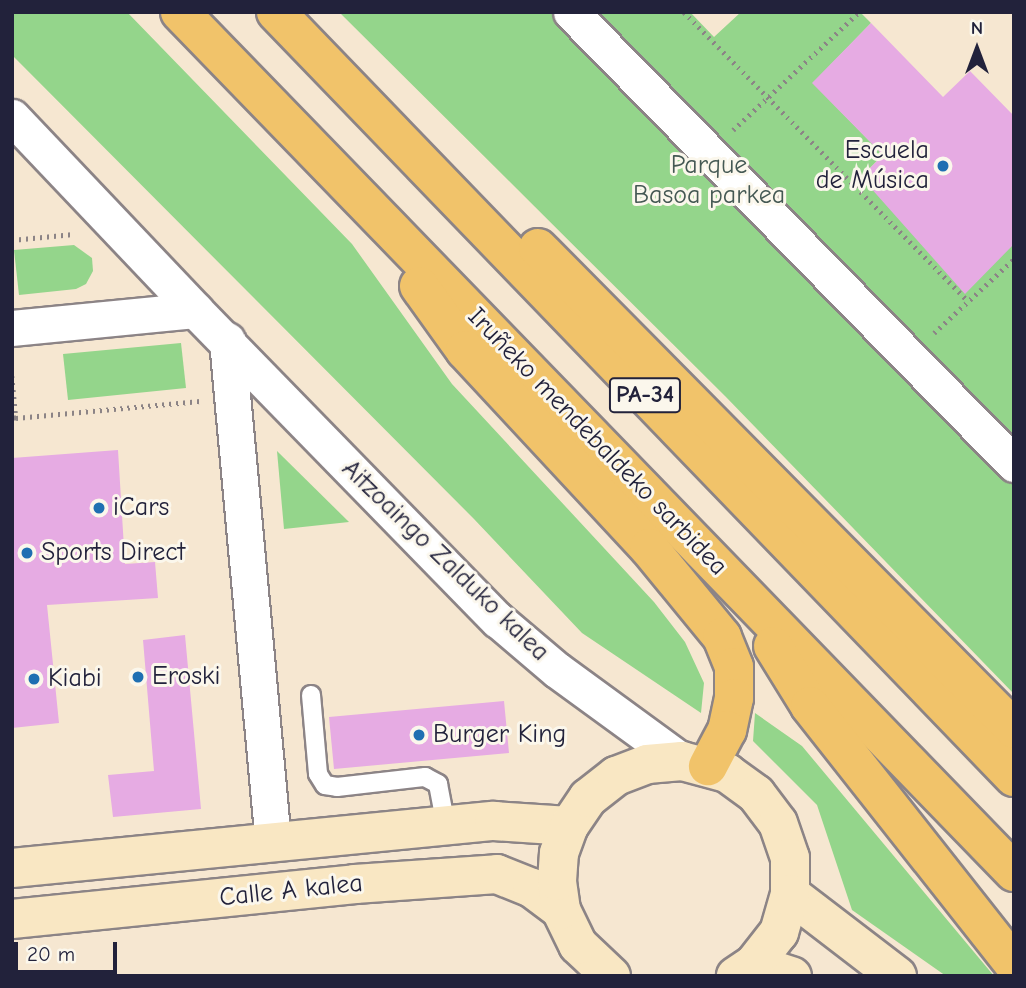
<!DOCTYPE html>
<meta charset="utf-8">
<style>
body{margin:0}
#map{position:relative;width:1026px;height:988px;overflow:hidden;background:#f6e7d1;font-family:"Comic Neue",sans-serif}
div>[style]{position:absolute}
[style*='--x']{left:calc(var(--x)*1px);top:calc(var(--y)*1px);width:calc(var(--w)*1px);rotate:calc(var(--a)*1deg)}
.green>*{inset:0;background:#94d58b}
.building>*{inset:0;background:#e6abe3}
.path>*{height:4.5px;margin-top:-2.25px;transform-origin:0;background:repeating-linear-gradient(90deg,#8c8486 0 2px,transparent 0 7px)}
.roads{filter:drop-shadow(2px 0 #8c8486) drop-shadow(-2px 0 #8c8486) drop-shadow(0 2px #8c8486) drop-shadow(0 -2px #8c8486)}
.lane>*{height:18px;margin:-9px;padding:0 9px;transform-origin:9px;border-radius:9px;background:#fff}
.street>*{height:35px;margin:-17.5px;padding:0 17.5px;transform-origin:17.5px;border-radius:17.5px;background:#fff}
.secondary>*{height:38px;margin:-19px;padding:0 19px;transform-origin:19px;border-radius:19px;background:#f9e7c3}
.highway>*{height:38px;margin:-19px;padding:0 19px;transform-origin:19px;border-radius:19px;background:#f1c36a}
.dots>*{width:19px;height:19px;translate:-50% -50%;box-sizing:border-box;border:4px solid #fbf7ec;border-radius:50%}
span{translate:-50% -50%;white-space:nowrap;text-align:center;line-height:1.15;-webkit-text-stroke:6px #fbf7ec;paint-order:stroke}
.shield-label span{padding:2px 5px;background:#fbf7ec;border:2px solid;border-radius:5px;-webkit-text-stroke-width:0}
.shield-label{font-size:24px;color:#22223b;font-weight:700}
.poi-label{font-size:26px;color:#22223b}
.right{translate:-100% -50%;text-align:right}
.left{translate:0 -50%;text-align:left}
.park-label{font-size:26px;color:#445853}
.street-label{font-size:26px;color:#22223b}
.frame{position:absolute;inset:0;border:14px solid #22223b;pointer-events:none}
.north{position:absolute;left:942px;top:14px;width:70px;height:70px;-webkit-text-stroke:5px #fbf7ec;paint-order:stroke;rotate:0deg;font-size:19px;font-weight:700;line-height:28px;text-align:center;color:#22223b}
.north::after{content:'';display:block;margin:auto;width:24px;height:32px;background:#22223b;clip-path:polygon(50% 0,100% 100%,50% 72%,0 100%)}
.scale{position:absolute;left:14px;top:942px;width:103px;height:32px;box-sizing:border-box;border:4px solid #22223b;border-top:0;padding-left:9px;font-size:21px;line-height:24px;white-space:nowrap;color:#22223b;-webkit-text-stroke:5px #fbf7ec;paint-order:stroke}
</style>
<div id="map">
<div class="green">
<i style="clip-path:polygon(12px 12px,127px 12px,352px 244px,452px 384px,654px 602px,685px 642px,704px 683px,701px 713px,582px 633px,474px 519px,12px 55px)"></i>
<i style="clip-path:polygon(339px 12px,690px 12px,714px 37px,741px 12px,860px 12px,871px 23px,813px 83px,883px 155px,861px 177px,1014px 244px,1014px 694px,725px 396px)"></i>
<i style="clip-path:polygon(74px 245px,92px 258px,93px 271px,86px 284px,76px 289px,19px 295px,14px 250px)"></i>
<i style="clip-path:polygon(181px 343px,186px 388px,68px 400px,63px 354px)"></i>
<i style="clip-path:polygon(277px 451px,349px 522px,284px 529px)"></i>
<i style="clip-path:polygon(755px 713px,802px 746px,994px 976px,946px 976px,852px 910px,817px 805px,753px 741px)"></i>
</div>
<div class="building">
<i style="clip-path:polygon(871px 23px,943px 97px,970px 71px,1014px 116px,1014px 244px,965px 294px,861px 177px,883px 155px,812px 83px)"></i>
<i style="clip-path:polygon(118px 450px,125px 564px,155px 562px,158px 598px,47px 605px,59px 723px,12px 728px,12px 458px)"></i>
<i style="clip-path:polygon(185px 635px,201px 809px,113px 817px,108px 775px,154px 771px,143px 640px)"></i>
<i style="clip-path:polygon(504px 701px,509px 753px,334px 769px,329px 717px)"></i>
</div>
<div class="path">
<i style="--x:684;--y:12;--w:405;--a:45.5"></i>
<i style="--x:733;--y:130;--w:173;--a:-43.1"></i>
<i style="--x:12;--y:240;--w:62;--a:-5.5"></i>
<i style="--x:934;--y:333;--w:109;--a:-42.8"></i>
<i style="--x:12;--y:376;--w:42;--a:84.6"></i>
<i style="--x:16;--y:418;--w:4;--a:180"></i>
<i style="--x:16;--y:418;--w:185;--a:-5.3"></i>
</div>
<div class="roads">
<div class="lane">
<i style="--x:311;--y:695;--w:79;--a:84.9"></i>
<i style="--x:318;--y:774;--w:13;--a:58"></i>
<i style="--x:325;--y:785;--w:12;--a:9"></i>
<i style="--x:337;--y:787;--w:89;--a:-6.5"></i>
<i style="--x:425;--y:777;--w:15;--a:28"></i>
<i style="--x:438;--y:784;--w:43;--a:79.2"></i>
</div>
<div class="street">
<i style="--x:571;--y:12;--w:633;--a:45.58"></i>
<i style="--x:12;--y:117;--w:266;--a:46.5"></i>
<i style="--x:195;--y:310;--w:433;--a:45.7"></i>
<i style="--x:498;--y:620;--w:77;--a:40.3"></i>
<i style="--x:557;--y:670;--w:155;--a:36.1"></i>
<i style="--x:12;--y:328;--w:184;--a:-5.6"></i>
<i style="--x:227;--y:340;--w:505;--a:84.77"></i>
</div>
<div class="secondary">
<i style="--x:12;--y:868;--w:484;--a:-5.6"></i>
<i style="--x:494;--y:821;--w:75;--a:3.8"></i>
<i style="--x:790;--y:894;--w:135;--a:37.5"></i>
<i style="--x:12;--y:919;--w:345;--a:-5.8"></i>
<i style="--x:355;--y:884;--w:142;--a:-4"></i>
<i style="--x:497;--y:874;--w:38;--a:22"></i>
<i style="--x:532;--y:888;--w:36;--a:37"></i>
<i style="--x:754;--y:964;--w:40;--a:18"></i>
<i style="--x:611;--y:976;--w:45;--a:-136.8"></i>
<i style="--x:578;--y:945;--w:39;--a:-116"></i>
<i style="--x:561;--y:910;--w:29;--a:-98"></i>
<i style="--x:557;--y:881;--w:28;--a:-86"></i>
<i style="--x:559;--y:853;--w:29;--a:-70"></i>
<i style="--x:569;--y:826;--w:34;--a:-56"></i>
<i style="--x:588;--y:798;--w:36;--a:-38"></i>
<i style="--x:616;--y:776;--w:33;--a:-21"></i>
<i style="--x:647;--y:764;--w:35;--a:-5"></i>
<i style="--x:682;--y:761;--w:47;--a:14.9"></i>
<i style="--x:727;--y:773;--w:36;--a:36"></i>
<i style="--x:756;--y:794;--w:36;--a:53"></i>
<i style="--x:778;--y:823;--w:37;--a:71"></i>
<i style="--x:790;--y:858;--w:36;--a:90"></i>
<i style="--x:790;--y:894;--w:40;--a:106"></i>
<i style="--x:779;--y:932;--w:41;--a:128"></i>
<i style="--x:754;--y:964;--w:22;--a:146"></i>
</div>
<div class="highway">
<i style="--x:180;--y:12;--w:1198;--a:45.88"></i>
<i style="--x:276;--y:12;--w:1063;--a:46.03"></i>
<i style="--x:538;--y:248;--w:677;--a:45.3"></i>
<i style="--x:419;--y:286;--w:79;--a:54.3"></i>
<i style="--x:465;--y:350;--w:270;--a:47.1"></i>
<i style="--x:649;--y:548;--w:115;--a:50.6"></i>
<i style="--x:722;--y:637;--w:32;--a:68"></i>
<i style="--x:734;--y:667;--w:31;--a:90"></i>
<i style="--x:734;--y:698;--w:33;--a:102"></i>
<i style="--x:727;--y:730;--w:41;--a:117.8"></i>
<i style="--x:773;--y:646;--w:70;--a:58.3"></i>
<i style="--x:810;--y:706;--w:329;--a:51.7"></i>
</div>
</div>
<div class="dots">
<i style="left:943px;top:166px;background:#1f6fb2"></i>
<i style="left:99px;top:508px;background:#1f6fb2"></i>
<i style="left:27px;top:553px;background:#1f6fb2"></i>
<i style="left:138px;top:677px;background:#1f6fb2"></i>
<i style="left:34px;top:679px;background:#1f6fb2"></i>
<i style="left:419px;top:735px;background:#1f6fb2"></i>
</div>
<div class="shield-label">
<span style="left:645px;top:395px">PA-34</span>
</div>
<div class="poi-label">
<span class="right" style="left:929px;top:166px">Escuela<br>de Música</span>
<span class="left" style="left:113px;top:508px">iCars</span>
<span class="left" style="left:41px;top:553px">Sports Direct</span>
<span class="left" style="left:152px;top:677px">Eroski</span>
<span class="left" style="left:48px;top:679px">Kiabi</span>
<span class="left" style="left:433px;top:735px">Burger King</span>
</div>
<div class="park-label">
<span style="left:709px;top:181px">Parque<br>Basoa parkea</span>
</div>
<div class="street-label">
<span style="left:597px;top:442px;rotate:46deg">Iruñeko mendebaldeko sarbidea</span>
<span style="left:445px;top:561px;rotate:44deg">Aitzoaingo Zalduko kalea</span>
<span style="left:291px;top:891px;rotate:-6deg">Calle A kalea</span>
</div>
<div class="frame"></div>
<div class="north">N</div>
<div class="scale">20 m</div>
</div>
